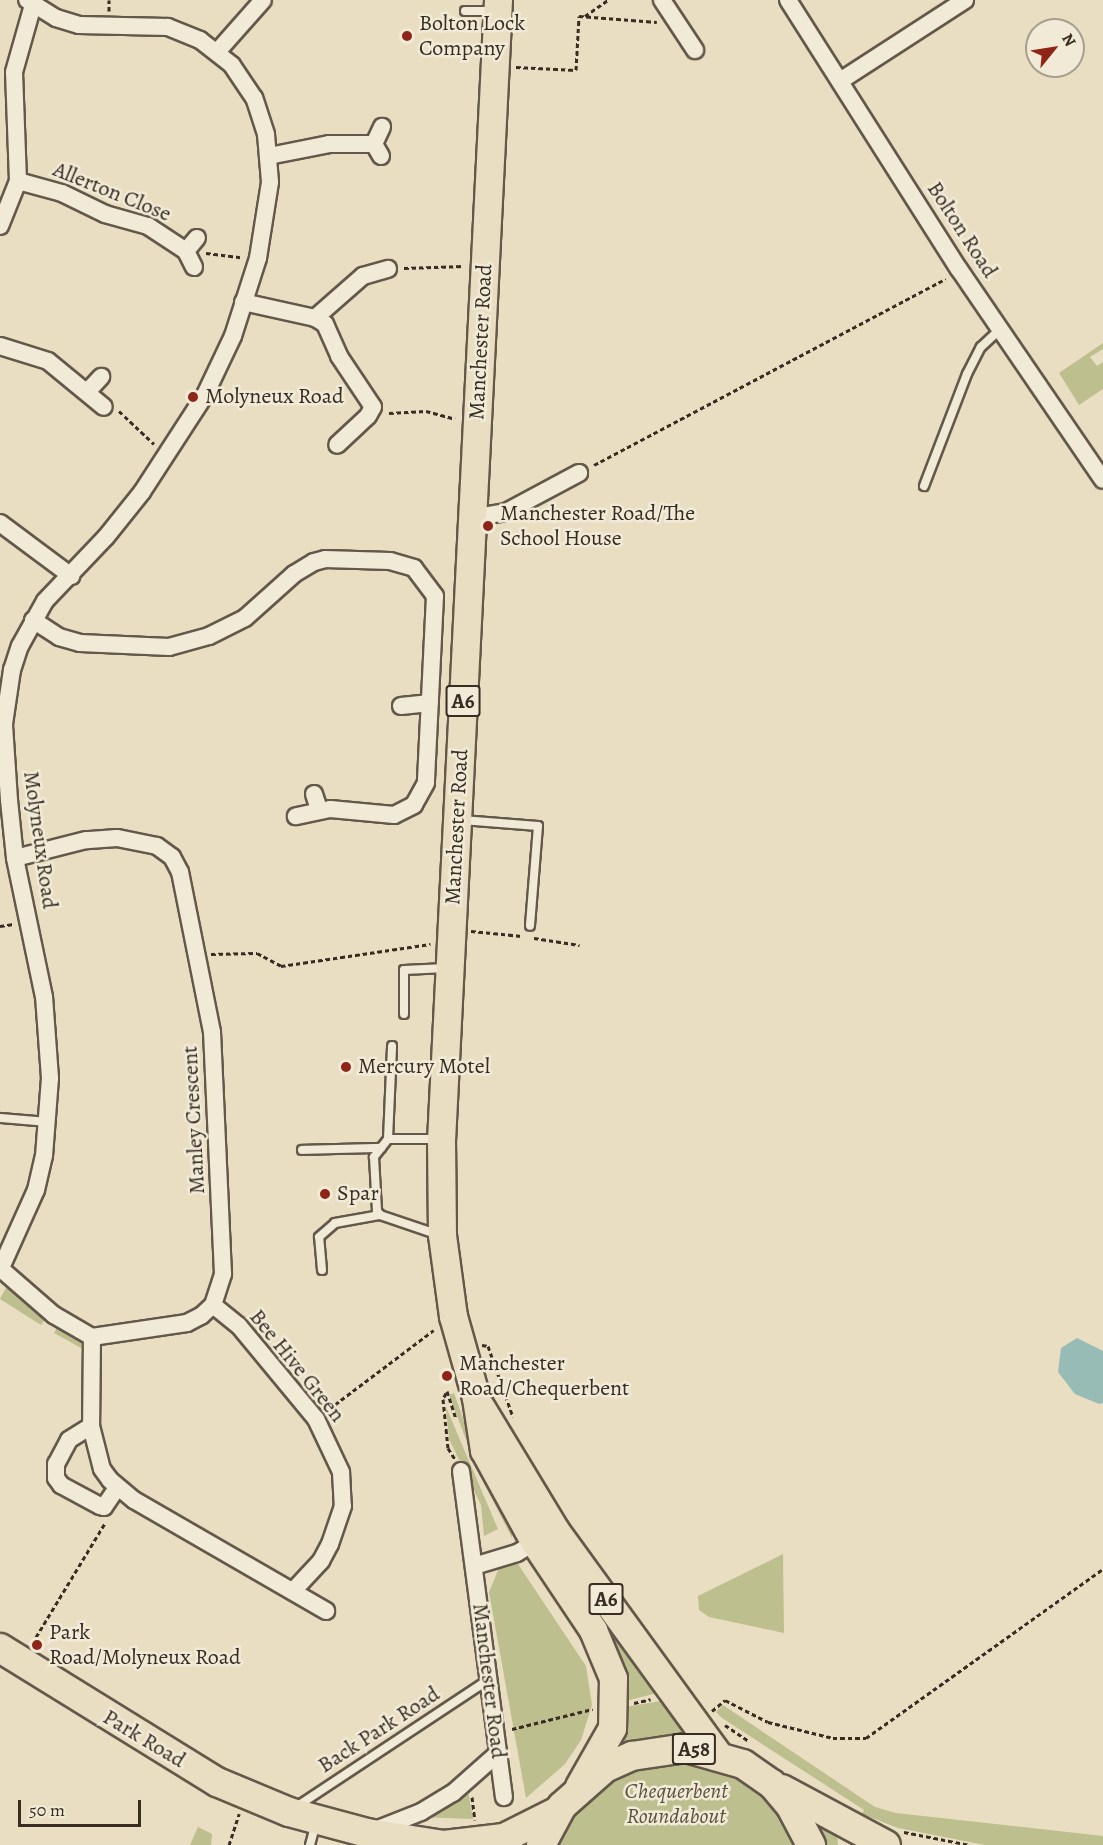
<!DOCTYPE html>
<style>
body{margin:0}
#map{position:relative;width:1103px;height:1845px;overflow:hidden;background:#e9dec1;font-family:Alegreya,serif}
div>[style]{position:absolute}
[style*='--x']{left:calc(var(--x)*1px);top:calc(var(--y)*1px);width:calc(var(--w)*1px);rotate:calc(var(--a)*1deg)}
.green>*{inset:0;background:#bebf8e}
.water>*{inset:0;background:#97bcb5}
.path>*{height:3px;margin-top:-1.5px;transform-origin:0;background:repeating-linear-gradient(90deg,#382c23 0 4.5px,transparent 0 7.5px)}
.roads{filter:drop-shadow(2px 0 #64584a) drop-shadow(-2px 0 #64584a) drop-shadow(0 2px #64584a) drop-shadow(0 -2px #64584a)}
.service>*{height:8px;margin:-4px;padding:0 4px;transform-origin:4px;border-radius:4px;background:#f1ead7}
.minor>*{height:16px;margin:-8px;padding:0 8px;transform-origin:8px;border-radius:8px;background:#f1ead7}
.primary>*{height:27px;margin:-13.5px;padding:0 13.5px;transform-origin:13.5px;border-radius:13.5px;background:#e9dec1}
.trunk>*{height:28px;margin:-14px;padding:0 14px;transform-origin:14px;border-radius:14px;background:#e9dec1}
.dots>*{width:16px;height:16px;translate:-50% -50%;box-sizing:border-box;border:3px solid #f1ead7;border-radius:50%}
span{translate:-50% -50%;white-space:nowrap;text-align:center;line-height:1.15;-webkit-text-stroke:5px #f1ead7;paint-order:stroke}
.shield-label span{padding:2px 4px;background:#f1ead7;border:2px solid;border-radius:4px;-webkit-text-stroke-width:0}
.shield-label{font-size:21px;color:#382c23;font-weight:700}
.poi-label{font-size:22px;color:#382c23}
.left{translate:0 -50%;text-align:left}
.street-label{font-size:22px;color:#382c23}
.park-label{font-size:22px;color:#5a513e;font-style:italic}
.north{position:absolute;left:1025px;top:18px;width:60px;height:60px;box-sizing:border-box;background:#f1ead7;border:2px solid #a79e8f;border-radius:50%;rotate:60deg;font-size:16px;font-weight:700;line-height:24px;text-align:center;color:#382c23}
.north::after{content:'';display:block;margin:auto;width:21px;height:27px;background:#8f2418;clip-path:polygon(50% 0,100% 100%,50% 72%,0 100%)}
.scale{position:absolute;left:18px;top:1800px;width:123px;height:27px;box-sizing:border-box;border:3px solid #382c23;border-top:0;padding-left:8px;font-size:18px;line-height:21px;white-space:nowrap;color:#382c23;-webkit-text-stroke:4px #f1ead7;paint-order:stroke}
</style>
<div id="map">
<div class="green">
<i style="clip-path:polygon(1103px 343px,1103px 349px,1090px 357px,1097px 366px,1103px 362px,1103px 389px,1079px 405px,1059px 373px)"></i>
<i style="clip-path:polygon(7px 1286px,48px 1316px,41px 1325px,0 1299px)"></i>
<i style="clip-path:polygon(59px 1324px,82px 1337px,83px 1349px,54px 1333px)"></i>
<i style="clip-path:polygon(454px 1393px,472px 1444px,512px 1529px,512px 1538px,478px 1471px,449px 1395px)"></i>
<i style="clip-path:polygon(446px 1407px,498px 1529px,484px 1536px,481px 1505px,449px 1439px)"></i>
<i style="clip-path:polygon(556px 1553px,661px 1692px,626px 1701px,621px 1665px,611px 1638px)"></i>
<i style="clip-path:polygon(783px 1554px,784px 1633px,709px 1617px,699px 1610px,698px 1596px)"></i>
<i style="clip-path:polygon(516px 1561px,586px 1666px,592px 1705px,581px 1740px,565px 1764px,526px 1798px,489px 1592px,499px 1568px)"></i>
<i style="clip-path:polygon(667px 1700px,694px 1735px,622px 1747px,619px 1741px,625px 1707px)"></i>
<i style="clip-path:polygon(723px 1705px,875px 1807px,896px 1813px,1103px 1836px,1103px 1845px,985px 1845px,898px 1828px,862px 1814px,864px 1810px,722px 1718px,716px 1712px)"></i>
<i style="clip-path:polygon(686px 1761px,736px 1776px,763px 1794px,796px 1845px,556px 1845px,573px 1814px,612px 1780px,636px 1768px)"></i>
<i style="clip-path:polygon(467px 1785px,473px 1819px,419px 1817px)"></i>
<i style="clip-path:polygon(818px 1822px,837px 1831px,838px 1845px,827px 1845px)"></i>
<i style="clip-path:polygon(198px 1827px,212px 1834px,211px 1845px,190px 1845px)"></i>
</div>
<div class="water">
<i style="clip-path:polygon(1077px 1338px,1103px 1351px,1103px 1403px,1099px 1404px,1075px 1394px,1058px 1372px,1061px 1348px)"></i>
</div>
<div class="path">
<i style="--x:109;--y:11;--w:11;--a:-90"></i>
<i style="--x:585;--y:16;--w:28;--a:-35"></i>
<i style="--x:516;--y:67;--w:60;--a:2.9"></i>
<i style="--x:576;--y:70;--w:54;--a:-86.8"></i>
<i style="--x:579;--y:16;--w:78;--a:4.4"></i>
<i style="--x:206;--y:253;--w:35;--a:7"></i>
<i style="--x:404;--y:268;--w:60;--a:-1.9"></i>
<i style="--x:119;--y:411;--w:48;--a:43.3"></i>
<i style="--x:389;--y:413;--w:37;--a:-3"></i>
<i style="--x:426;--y:411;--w:30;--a:15"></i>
<i style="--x:594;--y:465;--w:398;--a:-27.9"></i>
<i style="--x:0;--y:926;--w:14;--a:-8"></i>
<i style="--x:471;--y:931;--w:51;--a:5.6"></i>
<i style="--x:534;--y:938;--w:46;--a:8.8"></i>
<i style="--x:211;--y:954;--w:46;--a:-1.2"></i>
<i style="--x:257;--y:953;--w:27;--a:28"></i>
<i style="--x:281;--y:966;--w:151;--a:-8.4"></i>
<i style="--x:482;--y:1345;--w:6;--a:9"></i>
<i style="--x:488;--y:1346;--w:75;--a:70.6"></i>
<i style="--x:447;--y:1391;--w:28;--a:72"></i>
<i style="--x:446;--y:1393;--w:7;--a:117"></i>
<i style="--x:443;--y:1399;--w:49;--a:84.2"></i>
<i style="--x:448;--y:1448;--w:13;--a:58"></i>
<i style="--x:329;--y:1409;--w:131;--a:-37"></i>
<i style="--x:36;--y:1637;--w:133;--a:-58.8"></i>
<i style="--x:634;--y:1703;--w:17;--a:-13"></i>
<i style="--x:712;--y:1711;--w:17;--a:-40"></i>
<i style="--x:725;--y:1700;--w:48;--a:27.1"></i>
<i style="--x:768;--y:1722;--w:67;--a:13.8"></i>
<i style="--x:833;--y:1738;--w:33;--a:0"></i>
<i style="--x:866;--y:1738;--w:291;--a:-35.5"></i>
<i style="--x:725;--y:1725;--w:29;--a:34"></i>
<i style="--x:512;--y:1729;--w:83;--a:-13.9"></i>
<i style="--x:472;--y:1797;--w:23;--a:83"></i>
<i style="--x:904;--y:1832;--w:67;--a:11.1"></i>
<i style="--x:229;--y:1845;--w:33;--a:-72"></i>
</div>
<div class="roads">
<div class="service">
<i style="--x:465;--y:11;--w:29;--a:0"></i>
<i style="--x:924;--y:486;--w:120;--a:-69"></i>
<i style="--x:967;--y:374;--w:30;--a:-63"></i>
<i style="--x:981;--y:347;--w:26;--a:-43"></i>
<i style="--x:462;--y:820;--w:76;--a:4.5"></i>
<i style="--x:538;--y:826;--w:100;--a:94.6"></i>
<i style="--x:404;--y:1014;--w:44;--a:-90"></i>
<i style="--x:404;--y:970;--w:42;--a:-2.7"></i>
<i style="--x:0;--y:1118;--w:47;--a:4.9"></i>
<i style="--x:388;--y:1139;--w:93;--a:-87.5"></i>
<i style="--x:438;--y:1139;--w:50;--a:180"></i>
<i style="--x:388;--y:1139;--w:23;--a:128"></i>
<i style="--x:374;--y:1157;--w:54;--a:86.8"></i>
<i style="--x:377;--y:1211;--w:5;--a:53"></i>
<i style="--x:380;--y:1215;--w:62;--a:18.7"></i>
<i style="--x:302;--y:1150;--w:79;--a:-1.5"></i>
<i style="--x:322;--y:1270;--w:33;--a:-95"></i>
<i style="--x:319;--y:1237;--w:21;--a:-41"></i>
<i style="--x:335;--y:1223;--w:46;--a:-10.1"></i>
<i style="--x:296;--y:1807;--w:230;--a:-33.5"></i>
<i style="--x:310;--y:1845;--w:23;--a:-75"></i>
</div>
<div class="minor">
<i style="--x:662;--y:0;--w:60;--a:56.6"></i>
<i style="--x:788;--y:0;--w:319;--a:57.6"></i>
<i style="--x:959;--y:269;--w:255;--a:55.7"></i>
<i style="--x:217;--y:52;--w:69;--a:-48.5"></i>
<i style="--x:840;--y:81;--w:149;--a:-32.9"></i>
<i style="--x:269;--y:156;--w:61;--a:-11.3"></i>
<i style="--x:329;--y:144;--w:45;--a:0"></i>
<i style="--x:381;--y:156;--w:14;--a:-120"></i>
<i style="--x:374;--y:144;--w:19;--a:-65"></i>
<i style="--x:18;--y:181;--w:46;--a:15.3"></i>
<i style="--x:62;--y:193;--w:48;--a:26"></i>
<i style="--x:105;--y:214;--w:45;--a:15.6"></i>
<i style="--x:148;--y:226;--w:45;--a:33.3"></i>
<i style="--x:0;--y:226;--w:48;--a:-68.2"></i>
<i style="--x:18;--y:181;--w:109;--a:-92.1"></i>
<i style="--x:14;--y:72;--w:70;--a:-74.2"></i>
<i style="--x:194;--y:267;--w:18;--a:-117"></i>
<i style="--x:186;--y:251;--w:17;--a:-50"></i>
<i style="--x:243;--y:302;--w:74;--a:12.5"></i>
<i style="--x:315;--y:318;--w:12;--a:31"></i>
<i style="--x:325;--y:324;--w:35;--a:66"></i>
<i style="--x:339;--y:356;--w:61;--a:56.3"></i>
<i style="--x:373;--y:407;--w:10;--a:119"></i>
<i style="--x:368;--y:416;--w:42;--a:136.9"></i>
<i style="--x:315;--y:318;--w:64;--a:-41.2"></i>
<i style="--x:363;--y:276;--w:26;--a:-16"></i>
<i style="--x:0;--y:346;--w:50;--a:17.4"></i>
<i style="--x:48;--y:361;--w:72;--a:39.4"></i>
<i style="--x:87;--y:392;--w:21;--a:-47"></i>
<i style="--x:472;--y:518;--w:35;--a:-10"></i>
<i style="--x:506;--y:512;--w:83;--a:-28.1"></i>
<i style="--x:0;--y:523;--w:89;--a:36.7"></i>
<i style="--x:33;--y:620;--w:31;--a:33"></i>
<i style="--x:59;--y:637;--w:22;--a:16"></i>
<i style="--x:80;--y:643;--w:89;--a:2.6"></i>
<i style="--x:169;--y:647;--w:41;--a:-15.4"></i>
<i style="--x:209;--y:636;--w:40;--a:-26.6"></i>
<i style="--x:245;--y:618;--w:66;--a:-41.9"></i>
<i style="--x:294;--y:574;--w:23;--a:-31"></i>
<i style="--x:314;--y:562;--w:11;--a:-15"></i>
<i style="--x:325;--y:559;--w:65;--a:1.8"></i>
<i style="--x:390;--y:561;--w:25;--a:16"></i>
<i style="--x:414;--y:568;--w:35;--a:53"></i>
<i style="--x:435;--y:596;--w:187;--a:92.8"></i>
<i style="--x:426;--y:783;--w:25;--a:119"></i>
<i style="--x:414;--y:805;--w:22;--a:153"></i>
<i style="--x:394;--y:815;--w:64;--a:-174.6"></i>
<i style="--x:330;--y:809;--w:35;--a:168"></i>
<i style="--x:401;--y:706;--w:29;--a:-6"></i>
<i style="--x:314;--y:794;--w:16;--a:72"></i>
<i style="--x:1;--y:1269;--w:70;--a:41"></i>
<i style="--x:54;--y:1315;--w:44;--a:30.1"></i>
<i style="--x:92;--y:1337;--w:96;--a:-8.4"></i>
<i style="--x:187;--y:1323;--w:16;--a:-27"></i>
<i style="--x:201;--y:1316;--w:16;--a:-43"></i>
<i style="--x:213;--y:1305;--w:33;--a:-72"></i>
<i style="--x:223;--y:1274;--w:242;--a:-92.6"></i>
<i style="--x:212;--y:1032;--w:163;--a:-101.3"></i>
<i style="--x:180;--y:872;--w:17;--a:-118"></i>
<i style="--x:172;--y:857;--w:19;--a:-144"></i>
<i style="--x:157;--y:846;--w:41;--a:-168.7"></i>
<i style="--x:117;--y:838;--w:31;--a:176"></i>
<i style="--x:86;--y:840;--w:73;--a:165.8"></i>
<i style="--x:0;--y:1270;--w:88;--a:-65.8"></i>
<i style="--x:36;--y:1190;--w:35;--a:-77"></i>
<i style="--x:44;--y:1156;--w:78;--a:-85.6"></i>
<i style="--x:50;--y:1078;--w:81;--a:-94.2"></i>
<i style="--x:44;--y:997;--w:142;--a:-101.8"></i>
<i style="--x:15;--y:858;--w:58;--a:-95.9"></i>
<i style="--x:9;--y:800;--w:76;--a:-93.8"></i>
<i style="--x:4;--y:724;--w:55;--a:-81.6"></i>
<i style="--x:12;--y:670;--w:25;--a:-72"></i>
<i style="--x:20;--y:646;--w:51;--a:-60.9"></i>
<i style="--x:45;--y:601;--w:88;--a:-46.4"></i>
<i style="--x:106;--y:537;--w:58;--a:-51.3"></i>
<i style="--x:142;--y:492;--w:116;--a:-57"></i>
<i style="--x:205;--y:395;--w:65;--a:-64.6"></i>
<i style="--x:233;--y:336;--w:82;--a:-72.2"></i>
<i style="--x:258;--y:258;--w:77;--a:-81"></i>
<i style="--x:270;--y:182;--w:48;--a:-94.8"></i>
<i style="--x:266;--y:134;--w:38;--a:-108"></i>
<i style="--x:254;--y:98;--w:40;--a:-124"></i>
<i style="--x:232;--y:65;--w:41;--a:-142"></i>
<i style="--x:200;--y:40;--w:35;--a:-158"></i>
<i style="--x:168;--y:27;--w:89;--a:-178.7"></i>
<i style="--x:79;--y:25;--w:24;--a:-163"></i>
<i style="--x:56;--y:18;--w:34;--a:-148"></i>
<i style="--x:213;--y:1305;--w:33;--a:39"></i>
<i style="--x:239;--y:1326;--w:121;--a:50.4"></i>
<i style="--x:316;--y:1419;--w:59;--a:64.7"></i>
<i style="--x:341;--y:1472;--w:34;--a:87"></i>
<i style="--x:343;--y:1506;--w:40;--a:108.9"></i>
<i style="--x:330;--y:1544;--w:19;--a:118"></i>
<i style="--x:321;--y:1561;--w:40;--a:133"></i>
<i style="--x:92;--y:1337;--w:89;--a:90.6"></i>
<i style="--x:91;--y:1426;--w:44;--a:75.7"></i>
<i style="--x:102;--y:1469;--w:14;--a:54"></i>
<i style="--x:110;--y:1480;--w:31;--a:40"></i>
<i style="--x:134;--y:1500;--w:222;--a:30"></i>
<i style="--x:91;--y:1426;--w:26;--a:148"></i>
<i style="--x:69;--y:1440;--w:27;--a:118"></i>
<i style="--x:56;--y:1464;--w:14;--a:90"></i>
<i style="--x:56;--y:1478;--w:9;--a:54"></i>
<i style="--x:61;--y:1485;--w:44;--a:28.3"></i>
<i style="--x:100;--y:1506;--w:4;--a:14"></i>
<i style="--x:104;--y:1507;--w:23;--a:-56"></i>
<i style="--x:461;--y:1471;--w:329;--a:82.5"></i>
<i style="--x:474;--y:1566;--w:45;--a:-16.8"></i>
<i style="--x:517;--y:1553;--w:29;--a:-31"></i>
<i style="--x:373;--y:1831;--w:52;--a:-21.6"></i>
<i style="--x:421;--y:1812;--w:37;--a:-31"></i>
<i style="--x:453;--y:1793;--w:60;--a:-41.6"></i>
</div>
<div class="primary">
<i style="--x:498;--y:0;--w:1140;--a:92.86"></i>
<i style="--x:441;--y:1139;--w:96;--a:89.4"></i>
<i style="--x:442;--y:1235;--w:82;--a:82.3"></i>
<i style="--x:453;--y:1316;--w:85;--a:74.3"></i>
<i style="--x:476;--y:1398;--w:53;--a:81.3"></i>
<i style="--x:484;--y:1450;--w:106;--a:61.3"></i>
<i style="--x:535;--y:1543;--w:105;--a:56.3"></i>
<i style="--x:593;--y:1630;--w:52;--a:67.4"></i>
<i style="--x:613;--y:1678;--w:50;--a:91.1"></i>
<i style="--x:612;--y:1728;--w:67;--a:119.6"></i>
<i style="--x:480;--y:1406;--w:145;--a:58.8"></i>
<i style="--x:555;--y:1530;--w:277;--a:54"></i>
</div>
<div class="trunk">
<i style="--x:0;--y:1648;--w:255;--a:31.7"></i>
<i style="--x:217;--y:1782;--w:78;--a:22.6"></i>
<i style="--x:289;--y:1812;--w:81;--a:15.1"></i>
<i style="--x:367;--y:1833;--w:78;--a:8.9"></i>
<i style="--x:444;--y:1845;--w:60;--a:-6.7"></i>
<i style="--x:504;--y:1838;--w:58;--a:-26.6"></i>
<i style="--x:782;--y:1789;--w:118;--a:28.3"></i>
<i style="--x:541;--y:1845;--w:44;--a:-61.7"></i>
<i style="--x:562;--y:1806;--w:57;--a:-41.5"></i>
<i style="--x:605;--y:1768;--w:30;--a:-24"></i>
<i style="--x:632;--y:1756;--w:55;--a:-8.4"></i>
<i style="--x:686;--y:1748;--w:59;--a:15.7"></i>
<i style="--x:743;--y:1764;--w:35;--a:35"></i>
<i style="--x:772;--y:1784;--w:30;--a:50"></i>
<i style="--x:791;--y:1807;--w:43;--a:62.2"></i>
</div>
</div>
<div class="dots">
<i style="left:407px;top:36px;background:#8f2418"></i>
<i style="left:193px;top:397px;background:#8f2418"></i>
<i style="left:488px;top:526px;background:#8f2418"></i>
<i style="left:346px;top:1067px;background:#8f2418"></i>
<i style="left:325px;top:1194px;background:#8f2418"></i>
<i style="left:447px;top:1376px;background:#8f2418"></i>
<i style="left:37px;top:1645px;background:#8f2418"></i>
</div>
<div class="shield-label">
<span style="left:463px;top:701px">A6</span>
<span style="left:606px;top:1599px">A6</span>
<span style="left:694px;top:1749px">A58</span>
</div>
<div class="poi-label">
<span class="left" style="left:419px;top:36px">Bolton Lock<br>Company</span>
<span class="left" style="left:205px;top:397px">Molyneux Road</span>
<span class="left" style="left:500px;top:526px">Manchester Road/The<br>School House</span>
<span class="left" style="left:358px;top:1067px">Mercury Motel</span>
<span class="left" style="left:337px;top:1194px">Spar</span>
<span class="left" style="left:459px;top:1376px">Manchester<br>Road/Chequerbent</span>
<span class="left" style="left:49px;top:1645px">Park<br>Road/Molyneux Road</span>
</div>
<div class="street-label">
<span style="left:112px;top:192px;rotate:22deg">Allerton Close</span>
<span style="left:962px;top:230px;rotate:57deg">Bolton Road</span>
<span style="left:481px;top:342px;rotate:-87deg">Manchester Road</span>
<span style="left:457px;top:827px;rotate:-87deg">Manchester Road</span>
<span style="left:40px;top:840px;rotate:82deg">Molyneux Road</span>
<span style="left:194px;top:1120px;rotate:-93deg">Manley Crescent</span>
<span style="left:297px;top:1366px;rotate:51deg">Bee Hive Green</span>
<span style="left:489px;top:1681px;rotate:83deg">Manchester Road</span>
<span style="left:379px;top:1730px;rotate:-33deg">Back Park Road</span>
<span style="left:144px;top:1739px;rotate:31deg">Park Road</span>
</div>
<div class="park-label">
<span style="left:676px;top:1804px">Chequerbent<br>Roundabout</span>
</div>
<div class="north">N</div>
<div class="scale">50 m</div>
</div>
